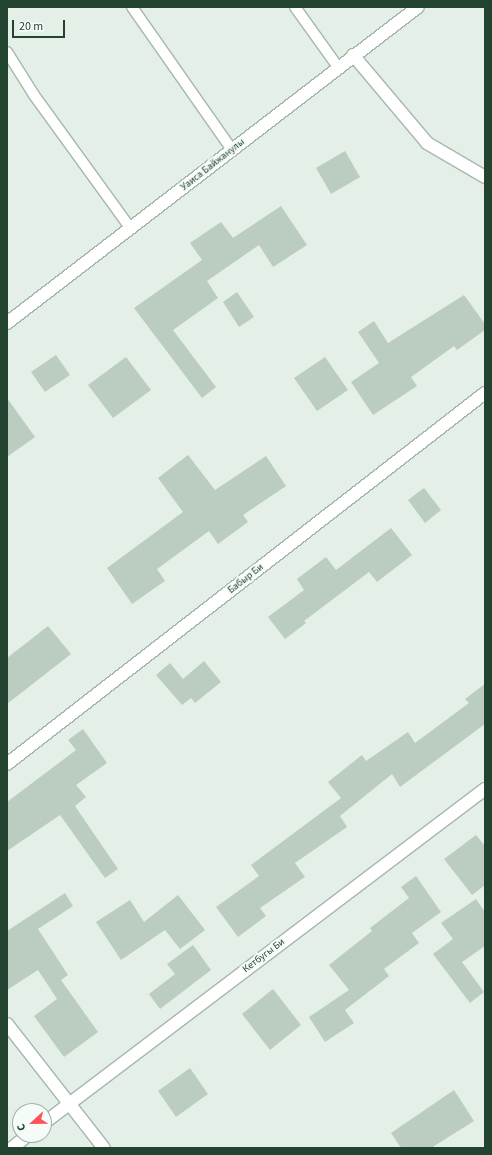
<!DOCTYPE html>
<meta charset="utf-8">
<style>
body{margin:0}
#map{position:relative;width:492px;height:1155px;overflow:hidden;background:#e4efe7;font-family:"Source Sans 3",sans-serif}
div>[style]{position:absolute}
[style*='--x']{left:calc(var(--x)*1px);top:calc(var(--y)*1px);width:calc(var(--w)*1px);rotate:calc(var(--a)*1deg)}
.building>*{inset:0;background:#bbcdc1}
.roads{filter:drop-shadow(1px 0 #a6b8ac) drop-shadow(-1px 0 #a6b8ac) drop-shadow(0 1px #a6b8ac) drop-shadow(0 -1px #a6b8ac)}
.service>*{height:10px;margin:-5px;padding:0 5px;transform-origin:5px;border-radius:5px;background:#fff}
.minor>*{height:12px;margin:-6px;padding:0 6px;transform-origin:6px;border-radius:6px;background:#fff}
span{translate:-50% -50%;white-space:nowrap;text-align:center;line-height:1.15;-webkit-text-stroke:4px #f5fbf6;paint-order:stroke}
.street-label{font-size:10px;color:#214330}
.frame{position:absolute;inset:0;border:8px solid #214330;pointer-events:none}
.north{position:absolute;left:12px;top:1103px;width:40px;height:40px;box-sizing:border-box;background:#f5fbf6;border:1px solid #a0b1a7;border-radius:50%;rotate:248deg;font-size:11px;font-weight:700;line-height:16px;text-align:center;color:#214330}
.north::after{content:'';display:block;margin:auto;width:14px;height:18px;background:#ff5159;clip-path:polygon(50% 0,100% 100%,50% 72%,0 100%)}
.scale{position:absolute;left:12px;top:20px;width:53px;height:18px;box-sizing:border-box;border:2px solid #214330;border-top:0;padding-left:5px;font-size:12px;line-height:14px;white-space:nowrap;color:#214330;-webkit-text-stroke:3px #f5fbf6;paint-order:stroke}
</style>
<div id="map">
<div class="building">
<i style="clip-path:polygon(345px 151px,360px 177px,331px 194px,316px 168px)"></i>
<i style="clip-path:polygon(281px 206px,307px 245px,273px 267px,259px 245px,207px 281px,218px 298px,173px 330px,216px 387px,202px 398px,134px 308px,202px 260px,190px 243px,221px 222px,233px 238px)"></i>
<i style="clip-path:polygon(237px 292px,254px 317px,239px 327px,223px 302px)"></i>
<i style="clip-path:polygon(464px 295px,485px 324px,485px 330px,457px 350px,454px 346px,411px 377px,417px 386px,373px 415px,351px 382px,379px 363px,358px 332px,374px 321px,388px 343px)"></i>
<i style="clip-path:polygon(56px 355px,70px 375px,45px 392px,31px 372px)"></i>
<i style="clip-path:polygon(126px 357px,151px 390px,113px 418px,88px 385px)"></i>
<i style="clip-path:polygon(325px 357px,348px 390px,317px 411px,294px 378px)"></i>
<i style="clip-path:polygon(7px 398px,35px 437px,7px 457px)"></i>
<i style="clip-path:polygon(188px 455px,215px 490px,266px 456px,286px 486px,243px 515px,248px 522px,218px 544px,209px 531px,157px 569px,165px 581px,132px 604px,107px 568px,183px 512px,158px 478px)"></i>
<i style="clip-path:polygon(424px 488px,441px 510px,425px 523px,408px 500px)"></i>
<i style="clip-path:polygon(391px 528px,412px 555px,377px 582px,369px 572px,304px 621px,306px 623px,285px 639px,268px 617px,304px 590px,297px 579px,326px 557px,336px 570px)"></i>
<i style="clip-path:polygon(48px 626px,71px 654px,7px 704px,7px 658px)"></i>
<i style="clip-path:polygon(204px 661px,221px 682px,195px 703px,191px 698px,182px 705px,156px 675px,170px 663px,183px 679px)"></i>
<i style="clip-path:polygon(485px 684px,485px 724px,400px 787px,392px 774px,340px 816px,347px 827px,295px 863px,305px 877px,260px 908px,266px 916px,238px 937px,216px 907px,259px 876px,251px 865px,341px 798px,328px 782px,362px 755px,366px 761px,408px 732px,415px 743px,469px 703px,465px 699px)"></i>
<i style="clip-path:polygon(83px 729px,107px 763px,76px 785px,86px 797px,75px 806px,118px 869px,105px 878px,60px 815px,7px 851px,7px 802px,76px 750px,68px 740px)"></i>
<i style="clip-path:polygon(476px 835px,485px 846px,485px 885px,472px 895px,444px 859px)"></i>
<i style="clip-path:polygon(416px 876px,441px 912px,412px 933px,419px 943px,384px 969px,389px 976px,345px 1010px,354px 1023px,325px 1042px,309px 1017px,349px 990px,329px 965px,372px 931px,370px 928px,409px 898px,401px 887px)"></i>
<i style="clip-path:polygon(65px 893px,73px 906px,38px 929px,68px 975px,61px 980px,98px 1032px,64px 1057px,34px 1016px,57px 999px,38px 970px,7px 990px,7px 931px)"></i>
<i style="clip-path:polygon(178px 895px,205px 930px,180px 949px,165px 930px,121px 960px,96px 922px,130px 900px,144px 922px)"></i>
<i style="clip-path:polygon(476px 899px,485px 912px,485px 946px,462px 962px,484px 992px,470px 1003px,433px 954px,453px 939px,441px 923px)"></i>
<i style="clip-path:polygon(193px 945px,211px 970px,160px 1009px,149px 994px,175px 974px,167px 964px)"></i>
<i style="clip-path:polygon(273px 989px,301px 1025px,270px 1050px,242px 1014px)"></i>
<i style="clip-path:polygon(190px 1068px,208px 1094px,176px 1117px,158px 1091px)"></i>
<i style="clip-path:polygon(454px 1090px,474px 1121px,431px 1148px,401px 1148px,391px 1133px)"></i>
</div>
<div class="roads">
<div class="service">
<i style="--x:132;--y:7;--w:174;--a:55"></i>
<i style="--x:295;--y:7;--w:74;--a:54.4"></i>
<i style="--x:7;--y:52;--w:51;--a:57.9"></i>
<i style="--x:34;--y:95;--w:165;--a:54.1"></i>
</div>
<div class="minor">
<i style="--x:353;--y:55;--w:115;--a:49.9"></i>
<i style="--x:427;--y:143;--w:67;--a:30.4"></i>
<i style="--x:7;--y:323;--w:518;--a:-37.56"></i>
<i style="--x:7;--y:764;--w:605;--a:-37.82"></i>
<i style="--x:7;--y:1024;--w:157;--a:52"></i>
<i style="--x:44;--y:1123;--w:553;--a:-37.14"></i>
<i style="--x:12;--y:1148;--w:21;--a:-39"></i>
</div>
</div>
<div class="street-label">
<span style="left:213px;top:165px;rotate:-38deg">Уаиса Байжанулы</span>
<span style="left:246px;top:579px;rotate:-38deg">Бабыр Би</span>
<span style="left:264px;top:956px;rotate:-37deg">Кетбугы Би</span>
</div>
<div class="frame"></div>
<div class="north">С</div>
<div class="scale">20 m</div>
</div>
